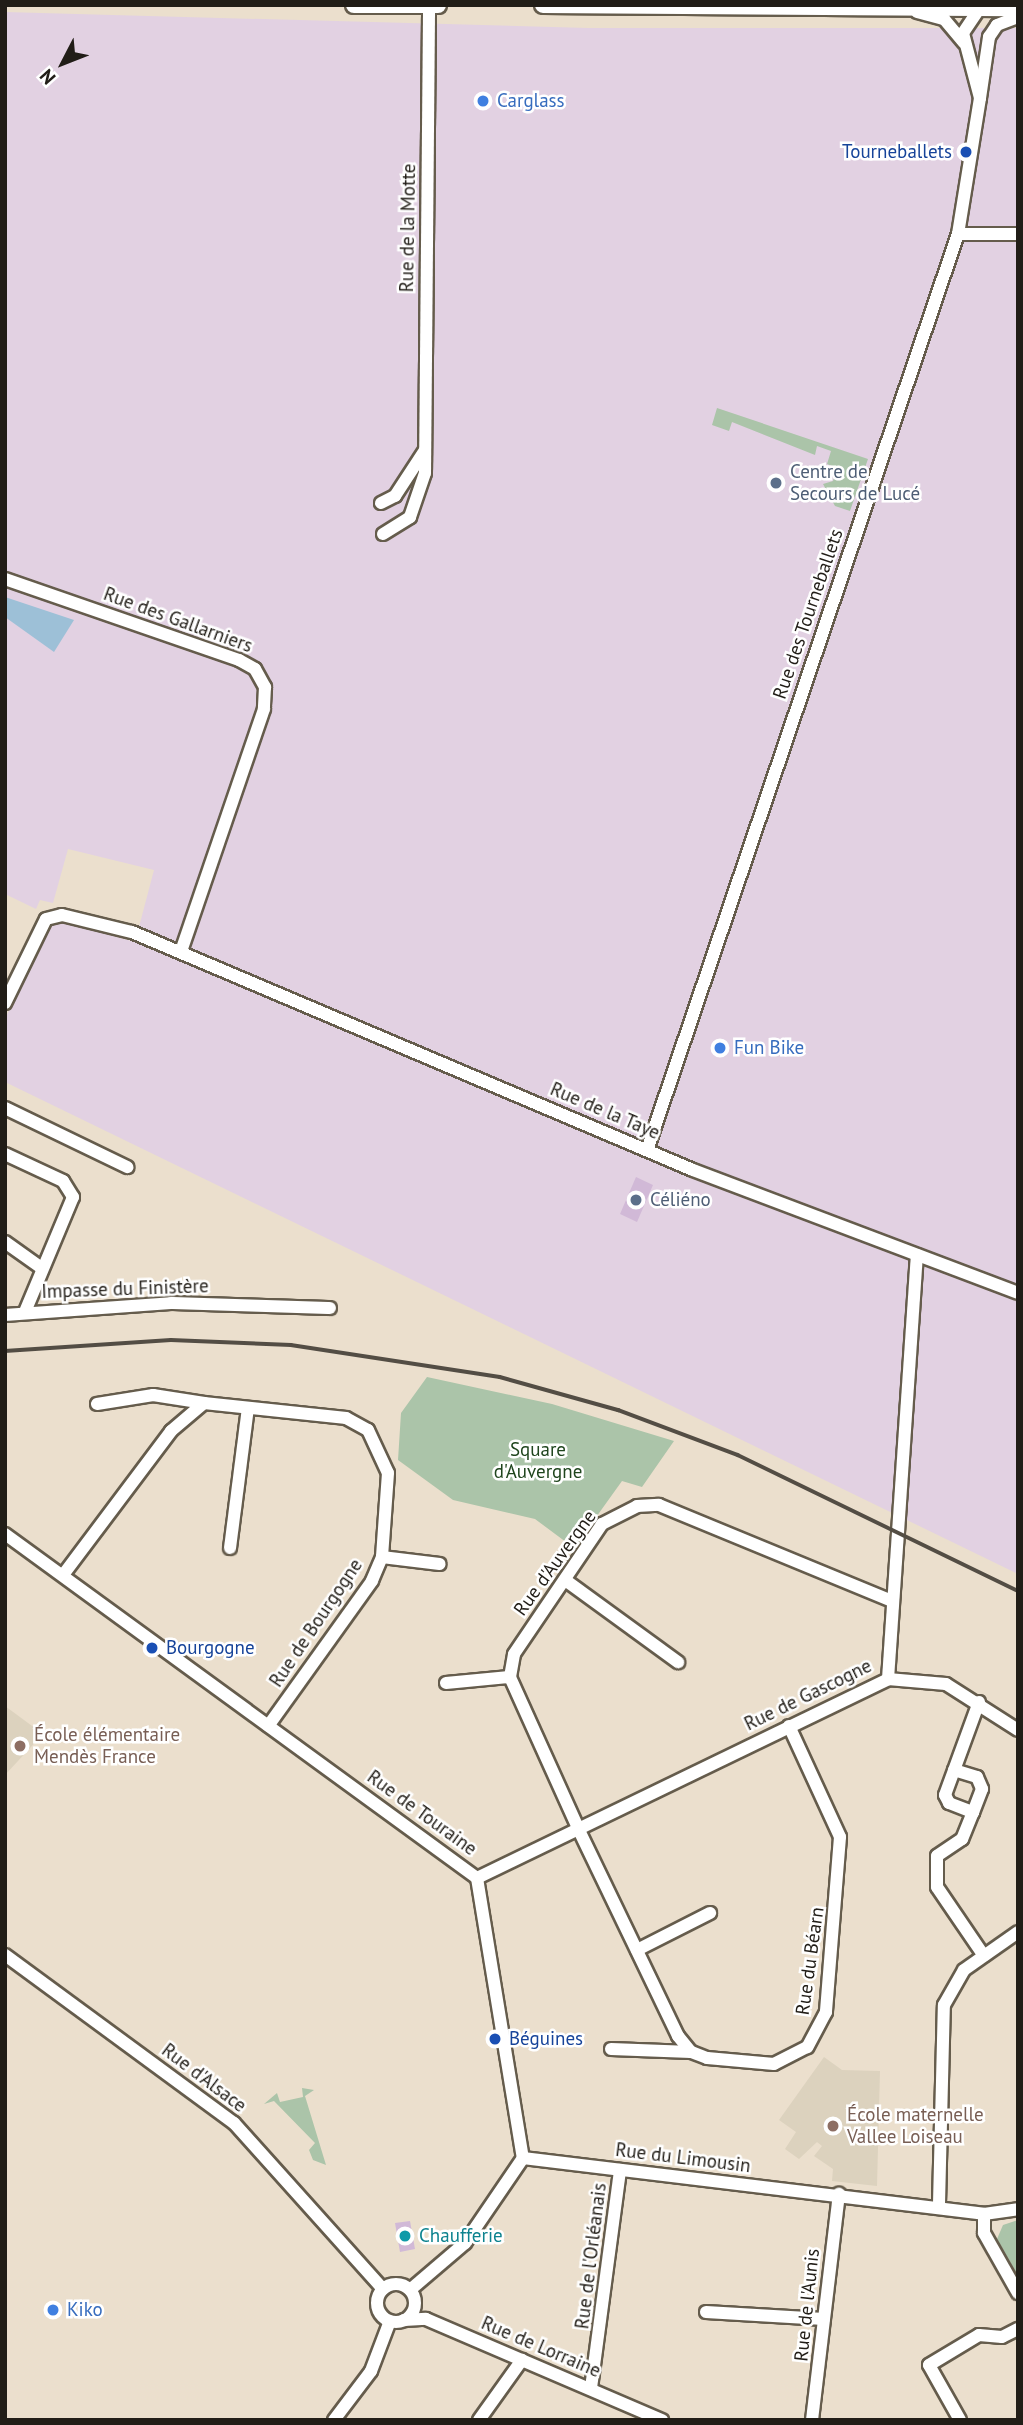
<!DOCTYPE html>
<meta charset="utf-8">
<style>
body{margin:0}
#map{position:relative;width:1023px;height:2425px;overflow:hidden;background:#ebdfcd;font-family:"PT Sans",sans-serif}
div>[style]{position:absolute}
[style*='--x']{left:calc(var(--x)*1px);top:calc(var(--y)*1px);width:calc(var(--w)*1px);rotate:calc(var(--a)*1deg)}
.industrial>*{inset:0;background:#e2d1e2}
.education>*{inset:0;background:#dcd2be}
.green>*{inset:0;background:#abc4a9}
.water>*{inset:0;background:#9dc0d7}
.building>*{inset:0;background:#d1b9d7}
.roads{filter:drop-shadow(2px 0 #655c4c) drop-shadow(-2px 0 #655c4c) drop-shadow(0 2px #655c4c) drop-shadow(0 -2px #655c4c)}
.minor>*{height:12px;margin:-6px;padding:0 6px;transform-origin:6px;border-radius:6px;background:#fff}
.minor>.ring{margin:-6px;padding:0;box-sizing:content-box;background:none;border:12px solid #fff;border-radius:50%}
.major>*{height:16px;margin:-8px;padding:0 8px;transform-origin:8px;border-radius:8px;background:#fff}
.rail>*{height:3.5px;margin:-1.75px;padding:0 1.75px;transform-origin:1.75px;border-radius:1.75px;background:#534d44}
.dots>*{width:19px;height:19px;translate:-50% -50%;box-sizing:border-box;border:4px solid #fff;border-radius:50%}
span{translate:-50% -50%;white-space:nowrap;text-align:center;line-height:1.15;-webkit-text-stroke:5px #fff;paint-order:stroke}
.shop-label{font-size:19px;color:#366cbe}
.left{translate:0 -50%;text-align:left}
.transit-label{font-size:19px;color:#164399}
.right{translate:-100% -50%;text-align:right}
.street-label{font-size:19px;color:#211d17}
.service-label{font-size:19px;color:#4e5e75}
.park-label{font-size:19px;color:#1f451d}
.education-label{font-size:19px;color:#785e54}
.culture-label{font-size:19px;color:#0d838f}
.frame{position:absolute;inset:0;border:7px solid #211d17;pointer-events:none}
.north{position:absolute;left:28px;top:28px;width:70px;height:70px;-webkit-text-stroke:5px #fff;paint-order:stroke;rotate:228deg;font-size:19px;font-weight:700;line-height:28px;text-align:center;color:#211d17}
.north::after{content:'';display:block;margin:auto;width:24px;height:32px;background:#211d17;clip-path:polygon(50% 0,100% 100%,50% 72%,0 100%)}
</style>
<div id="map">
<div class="industrial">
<i style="clip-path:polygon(5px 12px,588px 28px,1018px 28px,1018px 1574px,5px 1082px,5px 1019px,48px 926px,59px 921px,135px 942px,154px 870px,68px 849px,53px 903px,40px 900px,36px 909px,5px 894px)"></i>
</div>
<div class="education">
<i style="clip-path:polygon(5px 1706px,43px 1734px,5px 1775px)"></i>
<i style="clip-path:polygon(824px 2057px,842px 2070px,880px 2071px,877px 2186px,832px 2181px,833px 2169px,814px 2156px,822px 2146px,817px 2142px,799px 2159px,785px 2149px,796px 2132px,779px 2120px)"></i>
</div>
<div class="green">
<i style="clip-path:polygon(717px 408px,868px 459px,850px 511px,835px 506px,823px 484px,833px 481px,837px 468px,827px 464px,831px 451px,817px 446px,815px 455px,732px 422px,729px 431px,712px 425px)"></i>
<i style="clip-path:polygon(427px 1377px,552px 1404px,674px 1441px,642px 1487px,622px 1481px,574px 1548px,535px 1519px,453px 1500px,398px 1460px,401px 1413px)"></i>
<i style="clip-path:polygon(302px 2088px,314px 2090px,305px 2096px,326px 2165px,313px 2160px,309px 2150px,315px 2143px,274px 2101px,264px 2104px,277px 2093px,280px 2102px,303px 2097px)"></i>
<i style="clip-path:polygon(1018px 2220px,1018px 2276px,997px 2239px,1003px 2225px)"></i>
</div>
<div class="water">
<i style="clip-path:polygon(5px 597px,74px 620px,54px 652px,5px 617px)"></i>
</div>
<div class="building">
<i style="clip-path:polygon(636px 1177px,653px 1185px,637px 1222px,620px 1214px)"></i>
<i style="clip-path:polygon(410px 2221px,415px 2249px,400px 2252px,395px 2223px)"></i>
</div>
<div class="roads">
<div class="minor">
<i style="--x:917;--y:12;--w:28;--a:15"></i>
<i style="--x:944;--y:19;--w:31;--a:50"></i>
<i style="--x:980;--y:98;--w:62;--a:-81.6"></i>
<i style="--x:989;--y:37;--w:14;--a:-56"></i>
<i style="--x:997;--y:25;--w:22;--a:-21"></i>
<i style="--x:958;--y:234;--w:60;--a:0"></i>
<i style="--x:381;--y:503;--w:16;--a:-27"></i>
<i style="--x:395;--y:496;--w:55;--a:-56.9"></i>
<i style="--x:383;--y:534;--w:32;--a:-32"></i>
<i style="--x:410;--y:517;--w:46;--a:-71.2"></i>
<i style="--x:425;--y:473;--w:468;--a:-89.5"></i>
<i style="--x:5;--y:579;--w:248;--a:19.1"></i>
<i style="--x:239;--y:660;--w:18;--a:29"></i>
<i style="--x:255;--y:669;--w:21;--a:61"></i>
<i style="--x:265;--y:687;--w:22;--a:93"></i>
<i style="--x:264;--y:709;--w:254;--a:108.9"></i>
<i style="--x:5;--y:1003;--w:93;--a:-64"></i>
<i style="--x:46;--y:919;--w:16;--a:-14"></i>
<i style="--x:62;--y:915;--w:72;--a:13.7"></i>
<i style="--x:132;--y:932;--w:609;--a:22.99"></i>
<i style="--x:693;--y:1170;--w:347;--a:20.7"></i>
<i style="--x:5;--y:1108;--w:136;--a:25.8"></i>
<i style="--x:647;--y:1150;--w:967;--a:-71.25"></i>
<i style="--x:958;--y:234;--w:138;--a:-80.8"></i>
<i style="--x:980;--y:98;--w:67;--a:-104.7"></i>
<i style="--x:963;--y:33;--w:29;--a:-56"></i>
<i style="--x:5;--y:1154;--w:64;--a:25"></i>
<i style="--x:63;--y:1181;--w:19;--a:58"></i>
<i style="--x:73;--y:1197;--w:125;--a:112.7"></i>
<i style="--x:5;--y:1242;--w:43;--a:35.5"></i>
<i style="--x:5;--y:1315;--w:166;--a:-4.1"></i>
<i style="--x:171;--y:1303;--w:159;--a:1.8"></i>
<i style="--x:97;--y:1404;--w:57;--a:-9.1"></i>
<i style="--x:153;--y:1395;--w:52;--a:8.9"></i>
<i style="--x:5;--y:1534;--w:584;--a:36.09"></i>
<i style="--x:477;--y:1878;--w:284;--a:80.7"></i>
<i style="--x:523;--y:2158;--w:103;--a:124.3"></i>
<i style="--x:465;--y:2243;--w:72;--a:139.5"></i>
<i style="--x:230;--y:1548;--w:141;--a:-82.7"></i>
<i style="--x:382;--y:1557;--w:58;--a:6.9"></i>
<i style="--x:63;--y:1575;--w:180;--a:-53.1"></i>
<i style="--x:171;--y:1431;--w:43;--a:-40.3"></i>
<i style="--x:204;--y:1403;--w:143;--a:6"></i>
<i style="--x:346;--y:1418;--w:25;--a:29"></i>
<i style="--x:368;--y:1430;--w:47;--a:65.1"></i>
<i style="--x:388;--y:1473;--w:84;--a:94.1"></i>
<i style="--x:382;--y:1557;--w:26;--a:113"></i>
<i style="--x:372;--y:1581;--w:178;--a:125.6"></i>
<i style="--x:565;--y:1580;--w:140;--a:36"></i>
<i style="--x:888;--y:1679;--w:425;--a:-86.1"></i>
<i style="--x:888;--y:1679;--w:58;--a:4.9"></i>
<i style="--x:946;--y:1684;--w:85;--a:32.6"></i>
<i style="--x:446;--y:1683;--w:64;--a:-5.4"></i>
<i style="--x:979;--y:1702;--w:99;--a:110.1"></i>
<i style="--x:945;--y:1795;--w:9;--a:63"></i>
<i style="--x:949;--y:1803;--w:26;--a:21"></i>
<i style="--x:973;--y:1812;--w:29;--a:112"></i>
<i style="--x:962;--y:1839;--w:30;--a:146"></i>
<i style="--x:937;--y:1856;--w:31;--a:90"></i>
<i style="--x:937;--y:1887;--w:83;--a:55.7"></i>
<i style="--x:789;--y:1726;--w:122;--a:65.3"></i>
<i style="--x:840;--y:1837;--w:176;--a:94.6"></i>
<i style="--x:826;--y:2012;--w:40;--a:118"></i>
<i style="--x:807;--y:2047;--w:37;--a:153"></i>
<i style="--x:774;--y:2064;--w:67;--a:-174.9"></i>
<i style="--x:707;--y:2058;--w:17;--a:-159"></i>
<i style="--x:691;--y:2052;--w:21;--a:-129"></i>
<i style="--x:678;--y:2036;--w:229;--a:-115.7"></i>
<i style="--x:579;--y:1830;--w:168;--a:-114.3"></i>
<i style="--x:510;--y:1677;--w:23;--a:-80"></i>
<i style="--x:514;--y:1654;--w:157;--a:-55.9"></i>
<i style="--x:602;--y:1524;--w:39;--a:-27"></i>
<i style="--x:637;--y:1506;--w:22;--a:-3"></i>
<i style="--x:659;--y:1505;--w:252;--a:22.4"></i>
<i style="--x:954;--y:1770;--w:24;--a:17"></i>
<i style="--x:977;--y:1777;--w:13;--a:67"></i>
<i style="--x:982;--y:1789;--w:25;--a:111"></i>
<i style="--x:477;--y:1878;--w:457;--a:-25.8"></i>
<i style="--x:637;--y:1950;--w:82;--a:-26.9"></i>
<i style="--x:5;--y:1955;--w:284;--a:36.3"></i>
<i style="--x:234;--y:2123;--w:223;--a:48.1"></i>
<i style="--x:611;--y:2049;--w:80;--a:2.1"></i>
<i style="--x:523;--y:2158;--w:464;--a:6.9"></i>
<i style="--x:984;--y:2214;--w:34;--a:-8"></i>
<i style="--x:939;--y:2204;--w:199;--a:-88.6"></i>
<i style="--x:944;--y:2005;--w:40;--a:-60.3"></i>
<i style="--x:964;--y:1970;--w:66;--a:-35.1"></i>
<i style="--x:984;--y:2214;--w:19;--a:90"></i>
<i style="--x:984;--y:2233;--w:69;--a:60.5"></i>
<i class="ring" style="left:377px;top:2284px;width:26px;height:26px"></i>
<i style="--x:706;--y:2312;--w:118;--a:3.4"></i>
<i style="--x:404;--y:2320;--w:22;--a:-3"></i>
<i style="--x:426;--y:2319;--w:257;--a:23.2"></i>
<i style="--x:591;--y:2388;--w:220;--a:-82.4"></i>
<i style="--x:334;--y:2420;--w:61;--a:-52.9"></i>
<i style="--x:371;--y:2371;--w:53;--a:-69.2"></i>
<i style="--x:479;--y:2420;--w:74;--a:-54.4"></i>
<i style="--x:812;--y:2420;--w:228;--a:-83.2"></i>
<i style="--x:960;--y:2420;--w:63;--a:-119.4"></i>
<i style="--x:929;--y:2365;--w:58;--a:-31"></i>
<i style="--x:979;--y:2335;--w:23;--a:5"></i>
<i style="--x:1002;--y:2337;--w:18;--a:-27"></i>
</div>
<div class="major">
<i style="--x:354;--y:5;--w:84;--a:0"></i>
<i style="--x:543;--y:5;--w:475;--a:0.4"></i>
</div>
</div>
<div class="rail">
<i style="--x:5;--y:1351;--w:166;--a:-3.8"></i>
<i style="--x:171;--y:1340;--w:120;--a:2.4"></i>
<i style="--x:291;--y:1345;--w:211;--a:8.7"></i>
<i style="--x:500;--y:1377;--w:123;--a:15.6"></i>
<i style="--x:618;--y:1410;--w:128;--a:20.6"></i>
<i style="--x:738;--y:1455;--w:311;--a:25.9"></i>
</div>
<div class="dots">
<i style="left:483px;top:101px;background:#3f7fe0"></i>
<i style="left:966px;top:152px;background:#1a4fb4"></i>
<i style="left:776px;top:483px;background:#5c6f8a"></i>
<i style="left:720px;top:1048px;background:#3f7fe0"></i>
<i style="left:636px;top:1200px;background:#5c6f8a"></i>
<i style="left:152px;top:1648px;background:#1a4fb4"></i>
<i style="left:20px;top:1746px;background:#8d6e63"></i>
<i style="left:495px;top:2039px;background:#1a4fb4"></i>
<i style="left:833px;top:2126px;background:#8d6e63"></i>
<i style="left:405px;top:2236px;background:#0f9aa8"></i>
<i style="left:53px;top:2310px;background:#3f7fe0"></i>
</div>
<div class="shop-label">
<span class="left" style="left:497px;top:101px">Carglass</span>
<span class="left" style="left:734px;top:1048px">Fun Bike</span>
<span class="left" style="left:67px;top:2310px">Kiko</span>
</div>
<div class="transit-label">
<span class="right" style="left:952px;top:152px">Tourneballets</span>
<span class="left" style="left:166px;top:1648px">Bourgogne</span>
<span class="left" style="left:509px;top:2039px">Béguines</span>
</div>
<div class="street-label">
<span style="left:408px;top:228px;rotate:-89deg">Rue de la Motte</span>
<span style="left:808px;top:614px;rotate:-71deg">Rue des Tourneballets</span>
<span style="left:178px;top:620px;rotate:20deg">Rue des Gallarniers</span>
<span style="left:605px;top:1111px;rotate:23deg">Rue de la Taye</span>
<span style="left:125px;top:1289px;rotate:-2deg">Impasse du Finistère</span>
<span style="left:555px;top:1563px;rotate:-54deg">Rue d'Auvergne</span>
<span style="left:316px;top:1623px;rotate:-56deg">Rue de Bourgogne</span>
<span style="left:808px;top:1695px;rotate:-26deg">Rue de Gascogne</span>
<span style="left:422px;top:1813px;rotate:36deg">Rue de Touraine</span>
<span style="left:810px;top:1961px;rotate:-82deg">Rue du Béarn</span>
<span style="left:204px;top:2078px;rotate:37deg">Rue d'Alsace</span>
<span style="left:683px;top:2158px;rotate:7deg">Rue du Limousin</span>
<span style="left:591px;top:2256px;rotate:-83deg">Rue de l'Orléanais</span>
<span style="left:807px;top:2305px;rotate:-84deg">Rue de l'Aunis</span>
<span style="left:541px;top:2347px;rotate:23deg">Rue de Lorraine</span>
</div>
<div class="service-label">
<span class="left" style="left:790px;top:483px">Centre de<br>Secours de Lucé</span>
<span class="left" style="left:650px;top:1200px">Céliéno</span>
</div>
<div class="park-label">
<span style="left:538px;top:1461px">Square<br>d'Auvergne</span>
</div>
<div class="education-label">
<span class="left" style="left:34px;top:1746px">École élémentaire<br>Mendès France</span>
<span class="left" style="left:847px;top:2126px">École maternelle<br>Vallee Loiseau</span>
</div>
<div class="culture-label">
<span class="left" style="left:419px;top:2236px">Chaufferie</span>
</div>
<div class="frame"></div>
<div class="north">N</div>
</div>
